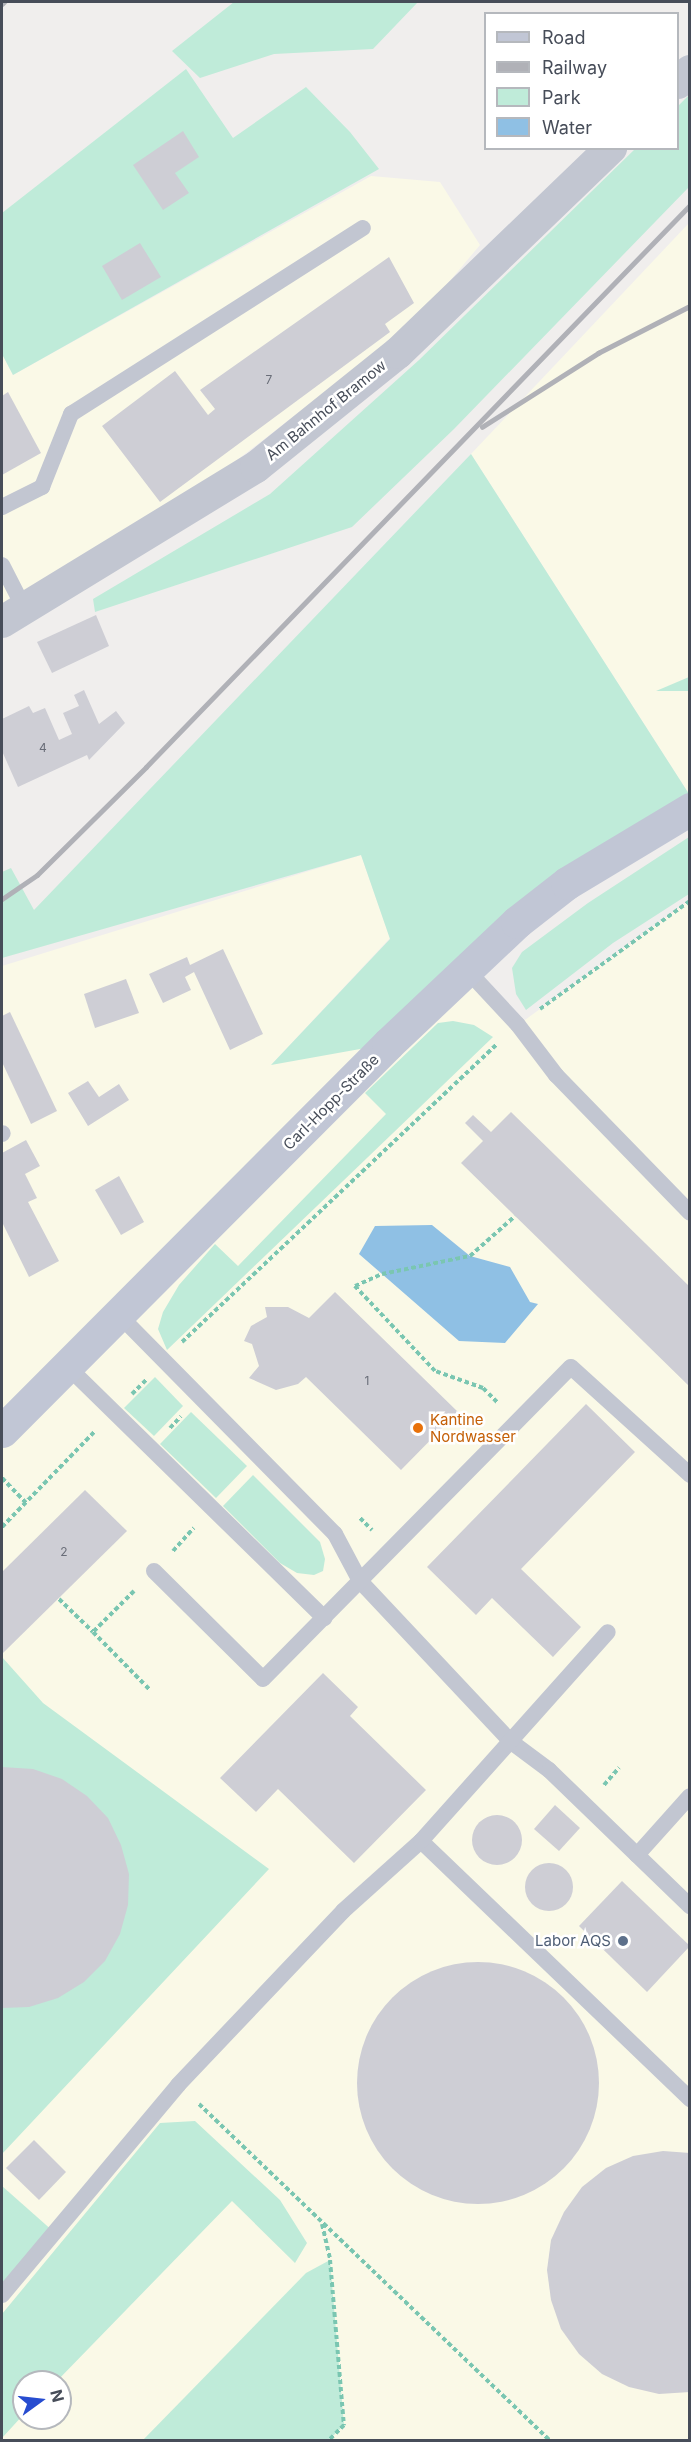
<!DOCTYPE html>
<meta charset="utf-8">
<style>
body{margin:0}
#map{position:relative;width:691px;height:2442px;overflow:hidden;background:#f0eeed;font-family:Inter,sans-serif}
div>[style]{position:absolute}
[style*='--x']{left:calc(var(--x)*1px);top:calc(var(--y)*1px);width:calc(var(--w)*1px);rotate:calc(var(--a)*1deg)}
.commercial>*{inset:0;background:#faf9e7}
.green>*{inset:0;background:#bfebd9}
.water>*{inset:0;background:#8fc0e4}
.building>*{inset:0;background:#ceced5}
.round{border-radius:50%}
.path>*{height:4px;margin-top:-2px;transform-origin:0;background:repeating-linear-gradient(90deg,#7ac6b1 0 4.5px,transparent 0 7.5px)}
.lane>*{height:16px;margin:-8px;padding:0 8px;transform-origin:8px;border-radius:8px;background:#c2c6d1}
.street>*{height:32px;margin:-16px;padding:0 16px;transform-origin:16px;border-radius:16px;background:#c2c6d1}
.secondary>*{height:33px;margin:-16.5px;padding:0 16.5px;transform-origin:16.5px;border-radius:16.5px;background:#c1c6d5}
.rail>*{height:4.5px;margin:-2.25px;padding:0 2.25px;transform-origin:2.25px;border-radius:2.25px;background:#b0b1b7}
.dots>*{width:16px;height:16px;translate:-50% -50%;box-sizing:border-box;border:3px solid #fff;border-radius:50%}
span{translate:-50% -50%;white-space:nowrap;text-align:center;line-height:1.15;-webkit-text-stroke:5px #fff;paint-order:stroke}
.number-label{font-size:12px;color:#696d78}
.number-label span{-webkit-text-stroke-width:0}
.street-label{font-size:15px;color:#474d59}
.food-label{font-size:15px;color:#c56008}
.left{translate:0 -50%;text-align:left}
.service-label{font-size:15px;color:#4e5e75}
.right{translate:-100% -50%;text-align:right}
.frame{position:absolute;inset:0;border:3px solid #474d59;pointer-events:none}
.legend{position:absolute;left:484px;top:12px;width:195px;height:138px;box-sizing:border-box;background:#fff;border:2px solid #b5b8bd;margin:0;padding:8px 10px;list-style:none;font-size:18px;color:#474d59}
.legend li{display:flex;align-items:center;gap:12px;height:30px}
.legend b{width:30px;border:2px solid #b5b8bd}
.north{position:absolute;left:12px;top:2370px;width:60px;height:60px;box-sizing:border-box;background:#fff;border:2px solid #b5b8bd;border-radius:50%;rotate:75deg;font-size:16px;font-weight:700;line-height:24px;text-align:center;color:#474d59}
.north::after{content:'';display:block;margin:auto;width:21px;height:27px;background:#274cd0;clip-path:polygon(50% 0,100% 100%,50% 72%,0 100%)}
</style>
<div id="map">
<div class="commercial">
<i style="clip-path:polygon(371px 176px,440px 182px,480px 245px,416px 321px,196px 492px,2px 607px,2px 354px,13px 375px)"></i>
<i style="clip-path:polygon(689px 223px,689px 794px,471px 454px)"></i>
<i style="clip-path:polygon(evenodd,361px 855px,390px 938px,272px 1064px,466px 969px,518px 1025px,689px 901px,689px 2440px,2px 2440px,2px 966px,361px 855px,24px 2382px,60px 2382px,60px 2418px,24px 2418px,24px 2382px)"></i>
</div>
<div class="green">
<i style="clip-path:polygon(234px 2px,418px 2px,373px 49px,274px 54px,200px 78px,172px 51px)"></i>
<i style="clip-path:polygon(186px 69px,233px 138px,306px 87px,350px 132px,379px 169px,13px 375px,2px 354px,2px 213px)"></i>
<i style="clip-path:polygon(689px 95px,689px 187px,454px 429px,352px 527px,95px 612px,93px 599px,270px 494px,419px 360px,635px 149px,678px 148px,678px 106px)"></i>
<i style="clip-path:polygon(471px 454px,689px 794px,678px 814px,388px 1044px,271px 1065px,390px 939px,361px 855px,2px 958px,2px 872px,11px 868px,34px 910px)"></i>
<i style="clip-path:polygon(689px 677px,689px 691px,656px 691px)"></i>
<i style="clip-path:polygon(689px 837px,689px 894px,613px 943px,526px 1010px,516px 994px,512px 968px,522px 952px,588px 903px)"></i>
<i style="clip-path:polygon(453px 1021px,474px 1025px,493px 1037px,167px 1350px,158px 1329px,163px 1312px,179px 1285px,215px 1244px,238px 1266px,386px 1114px,365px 1093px,438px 1023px)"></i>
<i style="clip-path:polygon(155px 1377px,183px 1406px,154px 1436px,124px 1408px)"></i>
<i style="clip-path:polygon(191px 1412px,247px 1466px,216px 1498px,160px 1444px)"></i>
<i style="clip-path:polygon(253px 1475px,320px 1542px,325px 1559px,323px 1571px,314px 1575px,297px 1573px,280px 1563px,223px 1506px)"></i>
<i style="clip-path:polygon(2px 1657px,43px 1703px,269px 1869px,2px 2154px)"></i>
<i style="clip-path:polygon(195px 2121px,280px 2200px,307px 2243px,295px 2263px,232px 2201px,56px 2382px,24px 2382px,24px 2414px,2px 2438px,2px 2314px,160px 2123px)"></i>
<i style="clip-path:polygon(2px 2186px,54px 2232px,2px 2295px)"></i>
<i style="clip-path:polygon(330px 2260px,344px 2425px,329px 2440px,143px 2440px,306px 2273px)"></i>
</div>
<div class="water">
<i style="clip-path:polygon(432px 1225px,470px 1256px,510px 1267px,530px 1302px,538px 1304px,505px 1343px,459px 1341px,359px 1254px,375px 1226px)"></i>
</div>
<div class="building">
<i style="clip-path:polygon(183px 131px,199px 157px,175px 173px,189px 193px,163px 210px,133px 165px)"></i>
<i style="clip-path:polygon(140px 243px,161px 277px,122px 300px,102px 266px)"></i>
<i style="clip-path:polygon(389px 257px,414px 303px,385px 324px,390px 332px,160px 502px,102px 426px,175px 371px,208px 415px,215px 409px,200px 390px)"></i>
<i style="clip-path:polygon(8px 392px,41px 453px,2px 475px,2px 396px)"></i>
<i style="clip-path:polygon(96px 615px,109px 646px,52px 673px,37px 642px)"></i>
<i style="clip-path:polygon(84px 690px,99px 724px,116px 711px,125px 723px,89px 760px,87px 755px,18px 787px,2px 751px,2px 719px,29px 706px,33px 713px,45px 708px,59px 740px,72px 734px,63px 713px,79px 706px,74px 695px)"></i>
<i style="clip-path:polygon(223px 949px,263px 1034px,230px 1050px,194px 972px,185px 977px,191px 990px,163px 1003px,149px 974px,187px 957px,190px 965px)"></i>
<i style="clip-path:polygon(126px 979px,139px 1013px,95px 1028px,84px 994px)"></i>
<i style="clip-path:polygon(10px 1012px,57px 1111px,31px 1124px,2px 1062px,2px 1016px)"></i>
<i style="clip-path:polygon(88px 1081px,99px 1097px,119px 1084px,129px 1100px,88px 1126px,68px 1093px)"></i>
<i style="clip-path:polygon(511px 1112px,690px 1287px,690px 1387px,461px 1163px,483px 1141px,465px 1123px,473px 1115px,491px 1132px)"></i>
<i style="clip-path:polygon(26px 1140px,40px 1166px,25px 1174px,37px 1198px,28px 1202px,59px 1261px,29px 1277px,2px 1222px,2px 1153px)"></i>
<i style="clip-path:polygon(119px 1176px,144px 1222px,121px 1235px,95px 1190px)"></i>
<i style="clip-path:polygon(335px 1292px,458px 1412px,401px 1470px,306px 1377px,298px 1384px,276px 1390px,249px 1378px,259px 1366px,252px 1344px,244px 1341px,251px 1326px,267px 1317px,265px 1307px,288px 1307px,309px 1318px)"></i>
<i style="clip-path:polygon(586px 1404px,635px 1452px,521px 1569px,581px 1627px,553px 1657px,492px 1598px,476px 1615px,427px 1567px)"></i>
<i style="clip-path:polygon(85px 1490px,127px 1531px,3px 1653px,2px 1572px)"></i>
<i style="clip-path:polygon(323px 1673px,358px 1707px,350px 1716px,426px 1790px,354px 1863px,278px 1789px,256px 1812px,220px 1778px)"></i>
<i style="clip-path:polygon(2px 1767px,33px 1769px,62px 1779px,87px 1796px,108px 1818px,121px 1845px,129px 1874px,128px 1905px,120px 1934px,105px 1961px,84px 1982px,58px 1998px,29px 2007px,2px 2008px)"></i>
<i style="clip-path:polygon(555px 1805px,580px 1828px,559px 1851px,534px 1829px)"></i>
<i class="round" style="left:472px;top:1815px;width:50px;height:50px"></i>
<i class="round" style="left:525px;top:1863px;width:48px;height:48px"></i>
<i style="clip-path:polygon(622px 1881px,690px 1946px,647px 1992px,579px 1926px)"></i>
<i class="round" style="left:357px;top:1962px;width:242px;height:242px"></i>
<i style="clip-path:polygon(34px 2140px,66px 2172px,39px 2200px,6px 2168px)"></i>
<i style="clip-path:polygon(663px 2151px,690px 2153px,690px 2392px,659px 2394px,629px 2387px,602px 2374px,579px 2354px,561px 2329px,551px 2300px,547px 2270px,551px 2240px,564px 2212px,582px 2187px,606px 2168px,633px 2156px)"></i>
</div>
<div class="path">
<i style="--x:540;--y:1009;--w:185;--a:-35.8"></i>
<i style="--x:182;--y:1342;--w:434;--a:-43.4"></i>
<i style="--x:132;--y:1394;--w:20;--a:-45"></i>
<i style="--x:497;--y:1402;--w:20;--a:-135"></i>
<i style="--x:483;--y:1388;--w:51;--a:-160.5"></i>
<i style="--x:435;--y:1371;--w:117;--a:-133.3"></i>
<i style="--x:355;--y:1286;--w:30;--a:-24"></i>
<i style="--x:382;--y:1274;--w:90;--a:-11.6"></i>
<i style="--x:470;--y:1256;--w:60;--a:-41.6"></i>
<i style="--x:170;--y:1428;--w:16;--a:-47"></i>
<i style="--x:2;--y:1478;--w:36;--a:46"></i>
<i style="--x:360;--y:1518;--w:17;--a:45"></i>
<i style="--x:2;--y:1527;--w:134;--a:-45.9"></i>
<i style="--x:173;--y:1551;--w:31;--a:-48"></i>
<i style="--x:134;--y:1591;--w:58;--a:135"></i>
<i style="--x:93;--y:1632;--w:81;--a:45.5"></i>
<i style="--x:59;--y:1599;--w:47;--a:44.1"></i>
<i style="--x:604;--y:1785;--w:23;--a:-49"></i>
<i style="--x:199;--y:2104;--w:485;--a:43.8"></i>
<i style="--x:322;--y:2224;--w:37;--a:77"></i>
<i style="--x:330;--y:2260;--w:166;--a:85.2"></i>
<i style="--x:344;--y:2425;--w:21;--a:135"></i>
</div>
<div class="lane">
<i style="--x:2;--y:507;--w:45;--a:-26.6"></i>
<i style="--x:42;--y:487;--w:79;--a:-68.3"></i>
<i style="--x:71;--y:414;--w:346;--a:-32.5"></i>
<i style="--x:2;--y:565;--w:48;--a:62.9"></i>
<i style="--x:466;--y:969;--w:76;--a:47.1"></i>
<i style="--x:518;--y:1025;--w:63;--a:52.8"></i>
<i style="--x:556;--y:1075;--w:192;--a:45.8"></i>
<i style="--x:2;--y:1134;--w:1;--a:-45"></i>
<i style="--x:120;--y:1316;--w:306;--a:45.4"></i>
<i style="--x:335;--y:1534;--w:53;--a:62"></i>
<i style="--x:360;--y:1581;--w:219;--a:46.8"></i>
<i style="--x:510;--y:1741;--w:49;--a:36.6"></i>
<i style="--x:549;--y:1770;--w:196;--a:44"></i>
<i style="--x:68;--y:1367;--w:359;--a:44.4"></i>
<i style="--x:154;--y:1571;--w:153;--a:44.7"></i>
<i style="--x:263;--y:1679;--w:438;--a:-45.4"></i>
<i style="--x:571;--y:1367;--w:161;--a:42.2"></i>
<i style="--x:421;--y:1841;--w:373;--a:43.8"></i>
<i style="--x:637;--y:1855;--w:79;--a:-48.1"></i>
<i style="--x:2;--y:2295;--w:274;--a:-50"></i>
<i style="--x:178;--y:2085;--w:240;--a:-46.5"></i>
<i style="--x:343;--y:1911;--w:105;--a:-41.9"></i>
<i style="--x:421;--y:1841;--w:280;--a:-48.2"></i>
</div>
<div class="street">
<i style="--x:678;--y:83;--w:17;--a:-45"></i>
<i style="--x:2;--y:622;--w:298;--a:-31.4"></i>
<i style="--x:256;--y:467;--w:182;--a:-38.8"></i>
<i style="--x:398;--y:353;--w:296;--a:-43.9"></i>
</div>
<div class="secondary">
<i style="--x:2;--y:1431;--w:547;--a:-45.07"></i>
<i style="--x:388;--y:1044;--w:178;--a:-43.4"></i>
<i style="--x:517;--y:922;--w:63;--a:-38"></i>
<i style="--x:567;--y:883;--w:144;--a:-31"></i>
</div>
<div class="rail">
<i style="--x:2;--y:4;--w:3;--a:-45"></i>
<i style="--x:482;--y:427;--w:138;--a:-32.5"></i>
<i style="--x:598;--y:353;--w:103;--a:-27.1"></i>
<i style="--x:2;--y:899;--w:42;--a:-34.4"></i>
<i style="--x:37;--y:875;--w:153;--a:-44.7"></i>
<i style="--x:146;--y:767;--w:782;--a:-45.93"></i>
</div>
<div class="dots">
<i style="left:418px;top:1428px;background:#e8710a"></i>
<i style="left:623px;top:1941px;background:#5c6f8a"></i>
</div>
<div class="number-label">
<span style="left:269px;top:380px">7</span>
<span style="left:43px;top:748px">4</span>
<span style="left:367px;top:1381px">1</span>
<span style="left:64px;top:1552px">2</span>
</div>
<div class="street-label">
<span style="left:326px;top:410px;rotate:-39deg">Am Bahnhof Bramow</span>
<span style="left:331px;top:1102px;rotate:-45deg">Carl-Hopp-Straße</span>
</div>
<div class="food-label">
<span class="left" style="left:430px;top:1428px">Kantine<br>Nordwasser</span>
</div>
<div class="service-label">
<span class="right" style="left:611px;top:1941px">Labor AQS</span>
</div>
<div class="frame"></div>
<ul class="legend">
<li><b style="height:8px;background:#c1c6d5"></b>Road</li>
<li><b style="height:8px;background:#b0b1b7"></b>Railway</li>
<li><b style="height:16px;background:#bfebd9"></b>Park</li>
<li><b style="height:16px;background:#8fc0e4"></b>Water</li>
</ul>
<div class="north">N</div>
</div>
